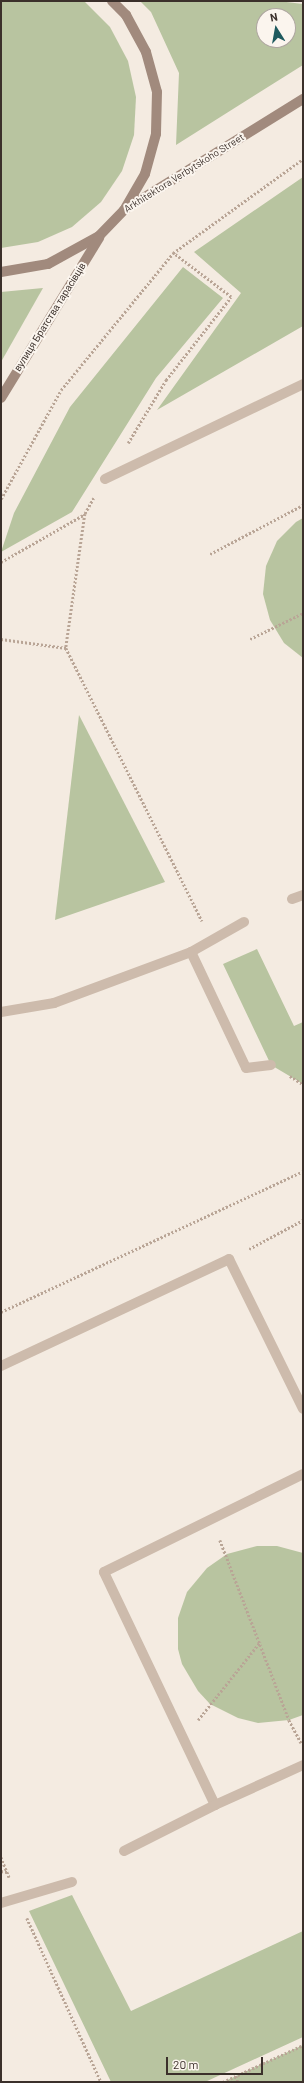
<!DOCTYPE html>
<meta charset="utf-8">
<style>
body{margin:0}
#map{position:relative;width:304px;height:2083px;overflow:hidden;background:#f4ebe1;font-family:Barlow,sans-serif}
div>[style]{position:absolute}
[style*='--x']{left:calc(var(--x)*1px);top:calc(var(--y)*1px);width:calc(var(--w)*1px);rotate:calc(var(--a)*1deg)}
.green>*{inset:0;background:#b8c4a0}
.path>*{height:2.5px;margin-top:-1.25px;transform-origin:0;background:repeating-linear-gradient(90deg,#b9a596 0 2px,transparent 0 4px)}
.lane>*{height:10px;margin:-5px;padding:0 5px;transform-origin:5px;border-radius:5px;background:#cdbbac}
.secondary>*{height:10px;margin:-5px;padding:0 5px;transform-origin:5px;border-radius:5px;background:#a18a7d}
span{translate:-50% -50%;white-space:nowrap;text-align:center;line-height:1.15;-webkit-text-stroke:4px #fbf5ee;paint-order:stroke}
.street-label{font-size:10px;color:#3b302b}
.frame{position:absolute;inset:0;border:2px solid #3b302b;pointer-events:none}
.north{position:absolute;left:256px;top:8px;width:40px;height:40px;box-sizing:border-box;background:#fbf5ee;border:1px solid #aea6a0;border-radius:50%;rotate:349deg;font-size:11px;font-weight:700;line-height:16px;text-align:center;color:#3b302b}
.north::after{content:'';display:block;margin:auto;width:14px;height:18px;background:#1f5a5e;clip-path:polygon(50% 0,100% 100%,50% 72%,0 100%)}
.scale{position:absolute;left:166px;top:2057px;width:97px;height:18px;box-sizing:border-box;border:2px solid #3b302b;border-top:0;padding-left:5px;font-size:12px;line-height:14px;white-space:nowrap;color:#3b302b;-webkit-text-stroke:3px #fbf5ee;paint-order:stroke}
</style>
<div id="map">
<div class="green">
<i style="clip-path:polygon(1px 1px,84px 1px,110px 27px,128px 61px,136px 97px,134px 135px,122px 171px,101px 202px,72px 227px,38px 242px,1px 248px)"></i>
<i style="clip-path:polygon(evenodd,140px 1px,278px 1px,303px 4px,303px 65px,176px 145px,179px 73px,151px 12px,140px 1px,264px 16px,288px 16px,288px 40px,264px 40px,264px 16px)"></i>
<i style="clip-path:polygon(303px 177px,303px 326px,157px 410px,241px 293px,194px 252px)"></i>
<i style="clip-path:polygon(183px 267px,223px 298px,156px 378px,72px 512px,1px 552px,14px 513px,70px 407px)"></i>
<i style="clip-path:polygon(43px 288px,1px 362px,1px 292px)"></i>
<i style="clip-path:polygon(303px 518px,303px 658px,284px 643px,270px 620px,263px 594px,266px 566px,277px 541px,296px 522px)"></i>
<i style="clip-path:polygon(79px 715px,165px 882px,55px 920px)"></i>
<i style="clip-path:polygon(257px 949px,294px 1026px,303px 1022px,303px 1084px,271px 1065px,223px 964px)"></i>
<i style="clip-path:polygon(257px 1546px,277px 1546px,303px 1553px,303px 1715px,289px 1720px,258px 1723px,238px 1718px,210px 1704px,198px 1691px,182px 1664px,178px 1649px,178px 1618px,187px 1592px,207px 1568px,227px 1554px)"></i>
<i style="clip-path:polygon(72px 1895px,131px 2011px,303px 1931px,303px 2037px,205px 2082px,111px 2082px,29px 1911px)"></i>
<i style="clip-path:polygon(303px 2045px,303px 2082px,223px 2082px,236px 2076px)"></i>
</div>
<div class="path">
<i style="--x:128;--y:443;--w:74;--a:-58.9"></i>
<i style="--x:166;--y:380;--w:105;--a:-51.9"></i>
<i style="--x:231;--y:297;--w:73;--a:-142.8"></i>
<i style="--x:94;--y:498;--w:18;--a:119"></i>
<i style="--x:85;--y:514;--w:135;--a:98.1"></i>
<i style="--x:66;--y:648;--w:305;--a:63.5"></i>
<i style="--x:1;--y:499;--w:124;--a:-61.2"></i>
<i style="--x:61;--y:390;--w:177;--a:-50.7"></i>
<i style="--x:173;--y:253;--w:160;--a:-35.9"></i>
<i style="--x:210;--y:554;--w:105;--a:-27.8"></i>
<i style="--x:1;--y:562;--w:97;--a:-29.7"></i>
<i style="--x:1;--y:639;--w:66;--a:7.9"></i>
<i style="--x:250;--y:639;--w:59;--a:-26.1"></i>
<i style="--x:290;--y:1076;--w:15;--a:32"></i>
<i style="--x:249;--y:1249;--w:61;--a:-28.2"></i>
<i style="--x:1;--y:1312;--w:333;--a:-25"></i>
<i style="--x:220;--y:1540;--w:193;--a:69"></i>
<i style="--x:289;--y:1720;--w:26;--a:62"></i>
<i style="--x:198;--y:1720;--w:100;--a:-51.5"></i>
<i style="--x:1;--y:1857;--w:22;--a:68"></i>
<i style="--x:1;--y:1871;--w:6;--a:9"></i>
<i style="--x:27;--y:1918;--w:180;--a:65.7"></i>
<i style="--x:236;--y:2076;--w:6;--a:72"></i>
<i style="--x:223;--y:2082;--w:88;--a:-24.8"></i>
</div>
<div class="lane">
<i style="--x:105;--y:479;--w:220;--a:-25.6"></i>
<i style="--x:292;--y:899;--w:12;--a:-20"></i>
<i style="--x:191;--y:952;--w:128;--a:64.6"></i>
<i style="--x:246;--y:1068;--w:25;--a:-7"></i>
<i style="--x:1;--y:1012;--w:54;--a:-9.6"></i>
<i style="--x:54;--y:1003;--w:146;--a:-20.4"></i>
<i style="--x:191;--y:952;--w:61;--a:-29.5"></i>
<i style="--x:1;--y:1366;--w:252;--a:-25.1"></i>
<i style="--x:229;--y:1259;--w:167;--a:63.7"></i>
<i style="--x:215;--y:1805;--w:258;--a:-115.5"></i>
<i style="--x:104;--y:1572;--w:222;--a:-26.2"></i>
<i style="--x:124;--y:1851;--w:102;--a:-26.8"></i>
<i style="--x:215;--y:1805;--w:97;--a:-24.4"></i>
<i style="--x:1;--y:1903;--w:74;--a:-16.5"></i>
</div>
<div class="secondary">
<i style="--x:112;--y:1;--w:20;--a:45"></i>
<i style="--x:126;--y:15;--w:42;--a:61.6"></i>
<i style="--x:146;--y:52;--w:41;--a:74.6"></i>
<i style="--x:157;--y:92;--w:42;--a:91.4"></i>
<i style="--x:156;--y:134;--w:41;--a:105.4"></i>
<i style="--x:145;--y:174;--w:39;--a:120"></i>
<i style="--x:1;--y:272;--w:48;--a:-9.7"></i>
<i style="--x:48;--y:264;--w:58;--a:-28.8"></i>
<i style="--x:99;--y:236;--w:36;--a:-46"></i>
<i style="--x:124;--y:210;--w:211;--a:-31.8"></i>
<i style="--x:1;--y:398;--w:188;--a:-58.5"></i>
</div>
<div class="street-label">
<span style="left:184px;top:173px;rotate:-32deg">Arkhitektora Verbytskoho Street</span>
<span style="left:50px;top:317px;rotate:-58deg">вулиця Братства тарасівців</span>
</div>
<div class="frame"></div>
<div class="north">N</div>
<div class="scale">20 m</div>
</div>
